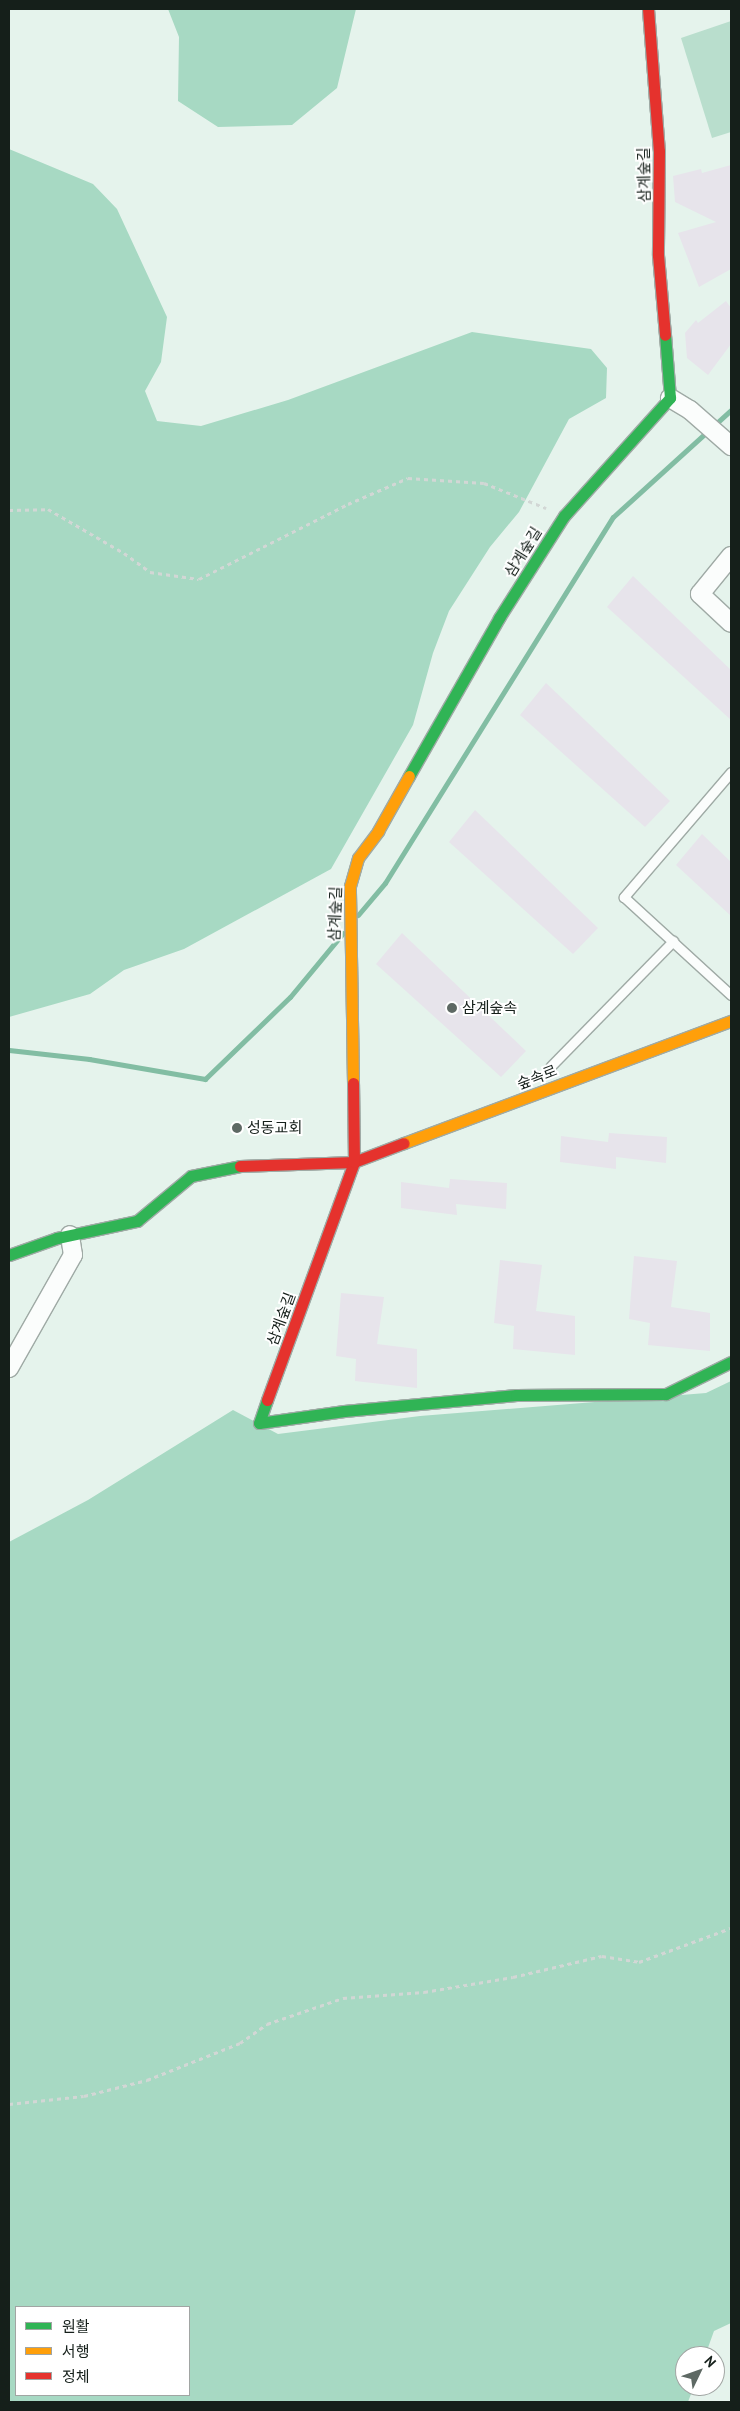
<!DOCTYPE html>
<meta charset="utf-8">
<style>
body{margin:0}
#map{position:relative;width:740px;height:2411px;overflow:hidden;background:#e5f3ec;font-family:"PT Sans","Noto Sans KR",sans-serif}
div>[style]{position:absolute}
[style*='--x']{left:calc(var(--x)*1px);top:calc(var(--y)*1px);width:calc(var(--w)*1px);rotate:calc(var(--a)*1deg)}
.green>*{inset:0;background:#b9decd}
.forest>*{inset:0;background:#a7d9c3}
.stream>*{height:5px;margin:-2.5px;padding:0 2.5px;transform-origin:2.5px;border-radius:2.5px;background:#82bda3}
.building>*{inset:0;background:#e7e4eb}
.path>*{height:3px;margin-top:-1.5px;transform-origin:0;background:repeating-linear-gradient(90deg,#d2d7d5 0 4px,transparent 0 8px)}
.roads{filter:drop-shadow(1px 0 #9faaa5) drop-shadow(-1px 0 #9faaa5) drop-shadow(0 1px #9faaa5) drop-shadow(0 -1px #9faaa5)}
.lane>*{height:9px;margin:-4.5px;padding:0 4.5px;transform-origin:4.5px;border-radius:4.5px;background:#fbfdfc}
.street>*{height:18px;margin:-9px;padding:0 9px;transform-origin:9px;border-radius:9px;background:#fbfdfc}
.fast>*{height:11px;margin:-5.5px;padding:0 5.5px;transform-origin:5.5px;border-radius:5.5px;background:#30b455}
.slow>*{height:11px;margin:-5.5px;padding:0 5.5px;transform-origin:5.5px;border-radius:5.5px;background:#ff9f0a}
.jam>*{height:11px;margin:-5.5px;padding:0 5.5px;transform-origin:5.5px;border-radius:5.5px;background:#e5322d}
.dots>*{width:14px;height:14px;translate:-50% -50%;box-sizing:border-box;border:2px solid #fff;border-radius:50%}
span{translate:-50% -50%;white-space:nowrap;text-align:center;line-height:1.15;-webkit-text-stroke:4px #fff;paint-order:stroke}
.street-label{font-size:15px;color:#151f1a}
.poi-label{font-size:15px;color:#151f1a}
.left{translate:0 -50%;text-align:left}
.frame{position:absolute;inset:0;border:10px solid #151f1a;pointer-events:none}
.legend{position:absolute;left:15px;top:2306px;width:175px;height:90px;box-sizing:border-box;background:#fff;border:1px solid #a1a5a3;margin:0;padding:6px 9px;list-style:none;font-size:15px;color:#151f1a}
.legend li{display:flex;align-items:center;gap:10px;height:25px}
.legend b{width:25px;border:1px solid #a1a5a3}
.north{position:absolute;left:675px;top:2346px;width:50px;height:50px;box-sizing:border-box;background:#fff;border:1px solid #a1a5a3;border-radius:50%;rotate:48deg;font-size:14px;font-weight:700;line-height:20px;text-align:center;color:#151f1a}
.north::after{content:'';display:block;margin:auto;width:18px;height:22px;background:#5e6964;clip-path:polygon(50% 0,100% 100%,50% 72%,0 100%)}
</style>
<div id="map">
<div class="green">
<i style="clip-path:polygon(731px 21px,731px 132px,712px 138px,681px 38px)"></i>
</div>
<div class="forest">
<i style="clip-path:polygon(168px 9px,356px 9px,337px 88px,292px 125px,218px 127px,178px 101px,179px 37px)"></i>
<i style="clip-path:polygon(9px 149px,93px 184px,117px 209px,167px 317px,161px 362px,145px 391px,157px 421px,201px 426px,288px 400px,472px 332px,591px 349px,607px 368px,606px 398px,569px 419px,519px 512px,490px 547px,449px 611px,433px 653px,413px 725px,331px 869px,184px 949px,124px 970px,90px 994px,9px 1017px)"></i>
<i style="clip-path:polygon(evenodd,731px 1381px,731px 2323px,714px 2331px,705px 2356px,685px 2356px,685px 2386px,694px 2386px,688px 2402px,9px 2402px,9px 1542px,88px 1500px,233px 1410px,278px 1434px,420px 1416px,706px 1393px,731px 1381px,16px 2307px,189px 2307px,189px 2395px,16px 2395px,16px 2307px)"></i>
</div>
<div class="stream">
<i style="--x:358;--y:915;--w:42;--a:-49.8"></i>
<i style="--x:385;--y:883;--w:431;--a:-58.1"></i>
<i style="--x:613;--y:517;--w:159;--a:-42.2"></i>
<i style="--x:9;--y:1050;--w:81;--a:6.4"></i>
<i style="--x:89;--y:1059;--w:118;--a:9.8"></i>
<i style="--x:205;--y:1079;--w:118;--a:-44"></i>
<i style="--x:290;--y:997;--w:83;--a:-50.4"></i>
</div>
<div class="building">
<i style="clip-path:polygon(731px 165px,731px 269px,699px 287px,678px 233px,716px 222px,675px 202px,673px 176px,701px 169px,702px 173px)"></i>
<i style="clip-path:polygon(726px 301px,731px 308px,731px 344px,708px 375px,687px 358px,685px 333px,696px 320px,698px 323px)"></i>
<i style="clip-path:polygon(633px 576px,731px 670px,731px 720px,607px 607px)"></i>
<i style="clip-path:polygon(546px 683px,670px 801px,645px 827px,520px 715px)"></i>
<i style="clip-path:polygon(475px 810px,598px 928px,573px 954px,449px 842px)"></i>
<i style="clip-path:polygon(702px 834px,731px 862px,731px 916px,676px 865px)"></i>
<i style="clip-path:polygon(402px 933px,526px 1051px,501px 1077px,376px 964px)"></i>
<i style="clip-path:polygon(609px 1133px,667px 1137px,666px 1163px,616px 1157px,616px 1169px,560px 1162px,561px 1136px,608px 1142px)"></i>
<i style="clip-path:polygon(450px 1179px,507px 1183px,506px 1209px,456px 1204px,457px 1215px,401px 1208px,401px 1182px,449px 1188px)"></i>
<i style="clip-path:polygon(634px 1256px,677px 1261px,671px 1307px,710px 1313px,710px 1351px,648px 1345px,650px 1323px,629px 1319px)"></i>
<i style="clip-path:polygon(500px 1260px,542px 1265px,536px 1311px,575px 1316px,575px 1355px,513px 1349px,514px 1326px,494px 1323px)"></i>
<i style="clip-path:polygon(341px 1293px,384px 1297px,377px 1344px,417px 1349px,417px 1388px,355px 1381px,356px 1359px,336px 1356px)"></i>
</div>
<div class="path">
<i style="--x:9;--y:510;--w:39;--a:-1"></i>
<i style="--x:48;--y:509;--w:88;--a:30.1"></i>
<i style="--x:124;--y:553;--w:32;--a:36"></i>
<i style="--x:150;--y:572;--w:49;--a:8.1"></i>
<i style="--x:199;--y:579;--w:167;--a:-26.7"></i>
<i style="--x:348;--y:504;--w:65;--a:-23.4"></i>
<i style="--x:408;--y:478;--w:76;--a:3.8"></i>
<i style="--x:484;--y:483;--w:67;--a:22"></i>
<i style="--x:9;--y:2104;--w:75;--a:-6.1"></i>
<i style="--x:84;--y:2096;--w:65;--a:-14.3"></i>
<i style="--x:147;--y:2080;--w:100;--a:-21.7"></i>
<i style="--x:240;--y:2043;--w:33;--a:-35"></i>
<i style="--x:267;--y:2024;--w:80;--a:-18.9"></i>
<i style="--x:343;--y:1998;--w:81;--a:-4.2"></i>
<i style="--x:424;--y:1992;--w:90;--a:-9.6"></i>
<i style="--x:513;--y:1977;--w:91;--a:-13.3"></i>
<i style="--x:602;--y:1956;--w:37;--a:9"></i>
<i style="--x:639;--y:1962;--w:98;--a:-20.3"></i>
</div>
<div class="roads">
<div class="lane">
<i style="--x:731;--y:772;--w:165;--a:130.6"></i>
<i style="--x:624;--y:897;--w:145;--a:42.5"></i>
<i style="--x:551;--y:1066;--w:175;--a:-45.7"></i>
</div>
<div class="street">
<i style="--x:670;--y:398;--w:23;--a:31"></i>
<i style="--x:690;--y:410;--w:55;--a:41.3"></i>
<i style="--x:731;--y:556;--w:49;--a:129.2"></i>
<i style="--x:700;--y:594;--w:42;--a:43.1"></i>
<i style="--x:9;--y:1368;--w:130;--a:-60.5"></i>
<i style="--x:73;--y:1255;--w:20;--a:-99"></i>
</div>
<div class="fast">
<i style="--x:409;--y:776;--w:182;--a:-60.3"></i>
<i style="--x:499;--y:618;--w:121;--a:-57.5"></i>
<i style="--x:564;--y:516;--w:159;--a:-48.1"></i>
<i style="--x:670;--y:398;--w:63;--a:-94.5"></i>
<i style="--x:9;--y:1255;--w:51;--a:-19.5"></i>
<i style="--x:57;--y:1238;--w:82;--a:-12"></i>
<i style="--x:137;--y:1221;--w:70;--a:-39.8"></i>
<i style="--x:191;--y:1176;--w:50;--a:-11.5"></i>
<i style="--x:267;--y:1400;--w:24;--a:109"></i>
<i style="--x:259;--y:1423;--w:86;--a:-8"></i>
<i style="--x:344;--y:1411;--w:173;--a:-5.3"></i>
<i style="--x:516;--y:1395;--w:150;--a:-0.4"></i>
<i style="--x:666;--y:1394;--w:72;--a:-26.2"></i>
</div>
<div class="slow">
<i style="--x:353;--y:1083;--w:197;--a:-90.9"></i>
<i style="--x:350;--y:886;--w:29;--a:-74"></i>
<i style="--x:358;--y:858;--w:34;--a:-53"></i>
<i style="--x:378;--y:831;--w:63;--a:-60.6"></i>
<i style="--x:404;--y:1143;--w:349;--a:-20.5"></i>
</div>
<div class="jam">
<i style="--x:648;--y:9;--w:142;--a:85.6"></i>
<i style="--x:659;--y:151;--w:104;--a:90.6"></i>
<i style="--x:658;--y:255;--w:80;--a:85"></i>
<i style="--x:240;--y:1166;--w:114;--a:-2"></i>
<i style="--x:354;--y:1162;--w:53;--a:-20.8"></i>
<i style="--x:267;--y:1400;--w:253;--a:-69.9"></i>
<i style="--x:354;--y:1162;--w:79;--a:-90.7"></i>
</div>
</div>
<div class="dots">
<i style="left:452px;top:1008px;background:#5e6964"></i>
<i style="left:237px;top:1128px;background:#5e6964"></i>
</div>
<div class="street-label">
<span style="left:644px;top:175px;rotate:-91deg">삼계숲길</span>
<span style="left:523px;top:552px;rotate:-58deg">삼계숲길</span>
<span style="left:335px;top:914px;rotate:-88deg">삼계숲길</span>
<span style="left:537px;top:1077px;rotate:-21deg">숲속로</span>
<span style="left:281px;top:1319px;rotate:-70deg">삼계숲길</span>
</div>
<div class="poi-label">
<span class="left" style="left:462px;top:1008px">삼계숲속</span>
<span class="left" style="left:247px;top:1128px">성동교회</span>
</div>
<div class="frame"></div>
<ul class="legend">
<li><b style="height:6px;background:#30b455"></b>원활</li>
<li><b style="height:6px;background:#ff9f0a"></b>서행</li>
<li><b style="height:6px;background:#e5322d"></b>정체</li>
</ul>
<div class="north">N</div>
</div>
